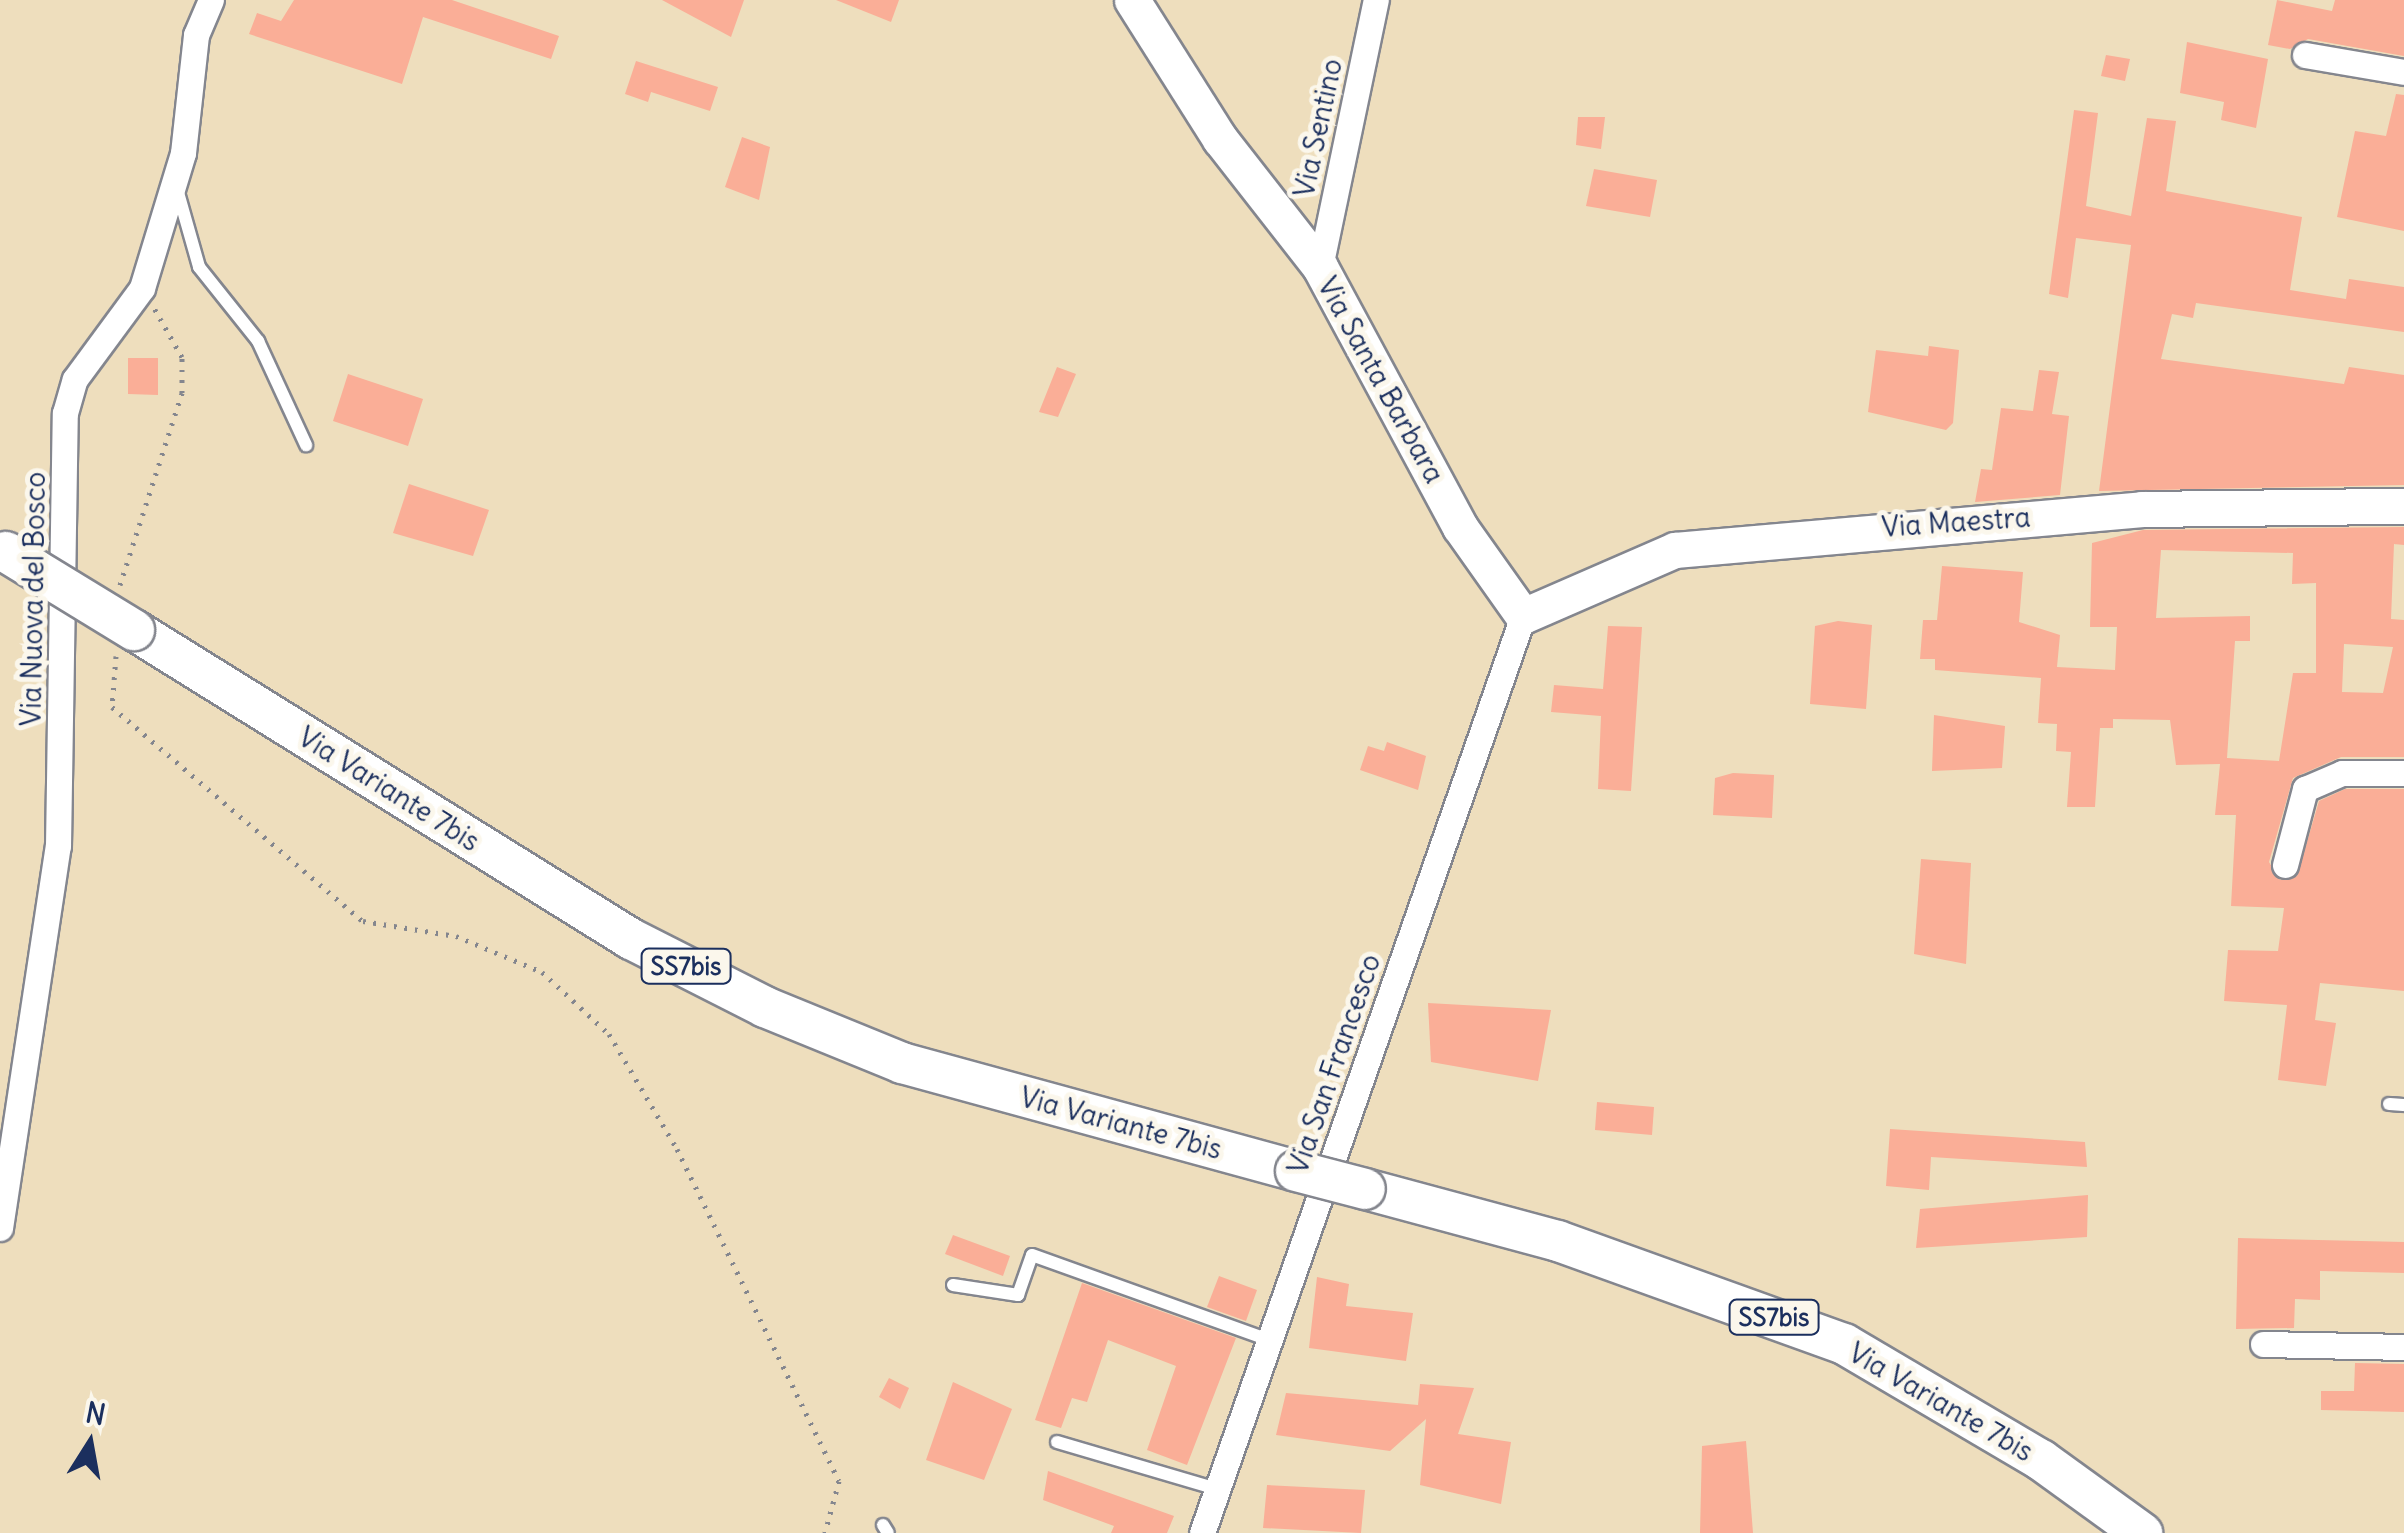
<!DOCTYPE html>
<style>
body{margin:0}
#map{position:relative;width:2404px;height:1533px;overflow:hidden;background:#eedebd;font-family:Delius,sans-serif}
div>[style]{position:absolute}
[style*='--x']{left:calc(var(--x)*1px);top:calc(var(--y)*1px);width:calc(var(--w)*1px);rotate:calc(var(--a)*1deg)}
.building>*{inset:0;background:#faae97}
.path>*{height:5px;margin-top:-2.5px;transform-origin:0;background:repeating-linear-gradient(90deg,#84868e 0 2.5px,transparent 0 10.5px)}
.roads{filter:drop-shadow(2px 0 #84868e) drop-shadow(-2px 0 #84868e) drop-shadow(0 2px #84868e) drop-shadow(0 -2px #84868e)}
.lane>*{height:12px;margin:-6px;padding:0 6px;transform-origin:6px;border-radius:6px;background:#fff}
.street>*{height:25px;margin:-12.5px;padding:0 12.5px;transform-origin:12.5px;border-radius:12.5px;background:#fff}
.secondary>*{height:35px;margin:-17.5px;padding:0 17.5px;transform-origin:17.5px;border-radius:17.5px;background:#fff}
.primary>*{height:40px;margin:-20px;padding:0 20px;transform-origin:20px;border-radius:20px;background:#fff}
.bridges{filter:drop-shadow(2px 0 #84868e) drop-shadow(-2px 0 #84868e) drop-shadow(0 2px #84868e) drop-shadow(0 -2px #84868e)}
.primary-bridge>*{height:40px;margin:-20px;padding:0 20px;transform-origin:20px;border-radius:20px;background:#fff}
span{translate:-50% -50%;white-space:nowrap;text-align:center;line-height:1.15;-webkit-text-stroke:10px #fbf7ec;paint-order:stroke}
.shield-label span{padding:2px 8px;background:#fbf7ec;border:2px solid;border-radius:8px;-webkit-text-stroke-width:0}
.shield-label{font-size:25px;color:#1b2f5e;font-weight:700}
.street-label{font-size:28px;color:#1b2f5e}
.north{position:absolute;left:40px;top:1393px;width:100px;height:100px;-webkit-text-stroke:8px #fbf7ec;paint-order:stroke;rotate:11deg;font-size:28px;font-weight:700;line-height:40px;text-align:center;color:#1b2f5e}
.north::after{content:'';display:block;margin:auto;width:35px;height:45px;background:#1b2f5e;clip-path:polygon(50% 0,100% 100%,50% 72%,0 100%)}
</style>
<div id="map">
<div class="building">
<i style="clip-path:polygon(294px 0,452px 0,559px 36px,551px 59px,423px 17px,402px 84px,249px 34px,257px 13px,281px 21px)"></i>
<i style="clip-path:polygon(662px 0,744px 0,731px 37px)"></i>
<i style="clip-path:polygon(836px 0,899px 0,891px 22px)"></i>
<i style="clip-path:polygon(2277px 0,2332px 11px,2335px 0,2404px 0,2404px 56px,2308px 39px,2290px 49px,2268px 45px)"></i>
<i style="clip-path:polygon(2187px 42px,2268px 59px,2256px 128px,2221px 120px,2224px 102px,2180px 93px)"></i>
<i style="clip-path:polygon(2106px 55px,2130px 59px,2125px 81px,2101px 76px)"></i>
<i style="clip-path:polygon(636px 61px,718px 87px,710px 111px,651px 92px,648px 102px,625px 94px)"></i>
<i style="clip-path:polygon(2396px 94px,2404px 95px,2404px 231px,2337px 217px,2355px 131px,2386px 136px)"></i>
<i style="clip-path:polygon(2074px 110px,2098px 113px,2086px 206px,2131px 216px,2147px 118px,2176px 121px,2166px 191px,2302px 217px,2290px 290px,2346px 299px,2349px 279px,2404px 287px,2404px 332px,2196px 303px,2193px 318px,2172px 314px,2161px 359px,2344px 384px,2349px 367px,2404px 375px,2404px 485px,2099px 491px,2131px 245px,2076px 238px,2068px 298px,2049px 294px)"></i>
<i style="clip-path:polygon(1578px 117px,1605px 117px,1601px 149px,1576px 145px)"></i>
<i style="clip-path:polygon(742px 137px,770px 147px,759px 200px,725px 187px)"></i>
<i style="clip-path:polygon(1594px 169px,1657px 180px,1650px 217px,1586px 206px)"></i>
<i style="clip-path:polygon(1929px 346px,1959px 350px,1953px 423px,1946px 430px,1868px 412px,1876px 350px,1928px 356px)"></i>
<i style="clip-path:polygon(128px 358px,158px 358px,158px 395px,128px 394px)"></i>
<i style="clip-path:polygon(1057px 367px,1076px 374px,1058px 417px,1039px 412px)"></i>
<i style="clip-path:polygon(2039px 370px,2059px 372px,2052px 414px,2069px 416px,2060px 495px,1975px 502px,1981px 469px,1992px 470px,2001px 408px,2033px 411px)"></i>
<i style="clip-path:polygon(348px 374px,423px 399px,408px 446px,333px 421px)"></i>
<i style="clip-path:polygon(409px 484px,489px 510px,473px 556px,393px 533px)"></i>
<i style="clip-path:polygon(evenodd,2404px 527px,2404px 545px,2394px 544px,2391px 619px,2404px 620px,2404px 757px,2341px 757px,2293px 778px,2269px 862px,2280px 880px,2297px 876px,2319px 801px,2345px 789px,2404px 789px,2404px 991px,2320px 983px,2315px 1020px,2336px 1023px,2326px 1086px,2278px 1080px,2287px 1005px,2224px 1001px,2228px 950px,2278px 951px,2284px 908px,2231px 906px,2236px 815px,2215px 815px,2220px 764px,2176px 765px,2170px 720px,2113px 719px,2113px 728px,2100px 728px,2095px 807px,2067px 807px,2071px 752px,2056px 751px,2057px 724px,2038px 723px,2041px 678px,1935px 670px,1935px 659px,1920px 659px,1923px 620px,1937px 620px,1942px 566px,2023px 572px,2019px 622px,2060px 635px,2057px 667px,2115px 670px,2117px 627px,2090px 627px,2092px 543px,2143px 530px,2404px 527px,2161px 550px,2293px 553px,2292px 584px,2316px 583px,2316px 673px,2293px 673px,2279px 761px,2227px 758px,2235px 641px,2250px 641px,2250px 616px,2156px 618px,2161px 550px,2404px 527px,2344px 644px,2393px 647px,2383px 693px,2342px 692px,2344px 644px)"></i>
<i style="clip-path:polygon(1838px 621px,1872px 625px,1866px 709px,1810px 704px,1815px 626px)"></i>
<i style="clip-path:polygon(1608px 626px,1642px 627px,1631px 791px,1598px 789px,1601px 716px,1551px 712px,1554px 685px,1603px 689px)"></i>
<i style="clip-path:polygon(1934px 715px,2005px 726px,2002px 768px,1932px 771px)"></i>
<i style="clip-path:polygon(1387px 742px,1426px 756px,1418px 790px,1360px 770px,1368px 746px,1384px 751px)"></i>
<i style="clip-path:polygon(1733px 773px,1774px 775px,1772px 818px,1713px 815px,1715px 778px)"></i>
<i style="clip-path:polygon(1921px 859px,1971px 863px,1966px 964px,1914px 954px)"></i>
<i style="clip-path:polygon(1428px 1003px,1551px 1010px,1538px 1081px,1431px 1062px)"></i>
<i style="clip-path:polygon(1597px 1102px,1654px 1107px,1652px 1135px,1595px 1130px)"></i>
<i style="clip-path:polygon(1890px 1129px,2085px 1142px,2087px 1167px,1931px 1157px,1929px 1190px,1886px 1186px)"></i>
<i style="clip-path:polygon(2088px 1195px,2087px 1237px,1916px 1248px,1920px 1209px)"></i>
<i style="clip-path:polygon(953px 1235px,1010px 1256px,1003px 1276px,945px 1254px)"></i>
<i style="clip-path:polygon(2238px 1238px,2404px 1242px,2404px 1273px,2320px 1271px,2320px 1300px,2295px 1299px,2294px 1328px,2236px 1329px)"></i>
<i style="clip-path:polygon(1219px 1276px,1257px 1290px,1246px 1321px,1207px 1307px)"></i>
<i style="clip-path:polygon(1317px 1277px,1349px 1284px,1346px 1306px,1413px 1313px,1406px 1361px,1309px 1348px)"></i>
<i style="clip-path:polygon(1082px 1283px,1236px 1338px,1187px 1465px,1147px 1450px,1176px 1366px,1108px 1340px,1087px 1402px,1072px 1398px,1061px 1428px,1035px 1420px)"></i>
<i style="clip-path:polygon(2355px 1363px,2404px 1364px,2404px 1412px,2321px 1410px,2321px 1391px,2354px 1391px)"></i>
<i style="clip-path:polygon(889px 1378px,909px 1388px,900px 1409px,879px 1397px)"></i>
<i style="clip-path:polygon(953px 1382px,1012px 1409px,984px 1480px,926px 1460px)"></i>
<i style="clip-path:polygon(1420px 1384px,1474px 1388px,1458px 1434px,1511px 1442px,1501px 1504px,1420px 1485px,1426px 1419px,1390px 1451px,1276px 1435px,1286px 1393px,1418px 1405px)"></i>
<i style="clip-path:polygon(1746px 1441px,1753px 1533px,1700px 1533px,1702px 1446px)"></i>
<i style="clip-path:polygon(1048px 1471px,1174px 1516px,1167px 1533px,1111px 1533px,1114px 1526px,1043px 1500px)"></i>
<i style="clip-path:polygon(1267px 1485px,1365px 1490px,1361px 1533px,1263px 1528px)"></i>
</div>
<div class="path">
<i style="--x:120;--y:585;--w:202;--a:-72.1"></i>
<i style="--x:182;--y:393;--w:36;--a:-90"></i>
<i style="--x:182;--y:357;--w:56;--a:-119.7"></i>
<i style="--x:116;--y:656;--w:51;--a:94.5"></i>
<i style="--x:112;--y:707;--w:330;--a:40.5"></i>
<i style="--x:363;--y:921;--w:94;--a:9.2"></i>
<i style="--x:456;--y:936;--w:93;--a:22.7"></i>
<i style="--x:542;--y:972;--w:91;--a:42.8"></i>
<i style="--x:609;--y:1034;--w:134;--a:59.4"></i>
<i style="--x:677;--y:1149;--w:369;--a:64"></i>
<i style="--x:839;--y:1481;--w:54;--a:105.1"></i>
</div>
<div class="roads">
<div class="lane">
<i style="--x:177;--y:189;--w:81;--a:74.2"></i>
<i style="--x:199;--y:267;--w:95;--a:51.4"></i>
<i style="--x:258;--y:341;--w:115;--a:65.2"></i>
<i style="--x:2389;--y:1104;--w:15;--a:4"></i>
<i style="--x:953;--y:1285;--w:66;--a:8.7"></i>
<i style="--x:1018;--y:1295;--w:42;--a:-70.7"></i>
<i style="--x:1032;--y:1255;--w:253;--a:19.7"></i>
<i style="--x:1057;--y:1442;--w:167;--a:16.4"></i>
<i style="--x:883;--y:1525;--w:9;--a:58"></i>
</div>
<div class="street">
<i style="--x:2305;--y:55;--w:100;--a:9.7"></i>
<i style="--x:1320;--y:267;--w:273;--a:-78.2"></i>
<i style="--x:2285;--y:865;--w:79;--a:-75.3"></i>
<i style="--x:2305;--y:789;--w:40;--a:-23.4"></i>
<i style="--x:2342;--y:773;--w:62;--a:0"></i>
<i style="--x:0;--y:1228;--w:386;--a:-81.4"></i>
<i style="--x:58;--y:846;--w:433;--a:-89.1"></i>
<i style="--x:65;--y:413;--w:35;--a:-74"></i>
<i style="--x:75;--y:379;--w:113;--a:-53.6"></i>
<i style="--x:142;--y:288;--w:141;--a:-73.1"></i>
<i style="--x:183;--y:153;--w:119;--a:-83.7"></i>
<i style="--x:196;--y:35;--w:38;--a:-67"></i>
<i style="--x:2263;--y:1344;--w:141;--a:1.2"></i>
<i style="--x:1202;--y:1533;--w:972;--a:-70.71"></i>
</div>
<div class="secondary">
<i style="--x:1132;--y:0;--w:165;--a:57.7"></i>
<i style="--x:1220;--y:139;--w:162;--a:52"></i>
<i style="--x:1320;--y:267;--w:295;--a:61.7"></i>
<i style="--x:1460;--y:527;--w:109;--a:54.7"></i>
<i style="--x:1523;--y:616;--w:166;--a:-23.5"></i>
<i style="--x:1675;--y:550;--w:469;--a:-5"></i>
<i style="--x:2142;--y:509;--w:262;--a:-0.7"></i>
</div>
<div class="primary">
<i style="--x:134;--y:630;--w:585;--a:31.87"></i>
<i style="--x:631;--y:939;--w:150;--a:26.9"></i>
<i style="--x:765;--y:1007;--w:148;--a:22.2"></i>
<i style="--x:902;--y:1063;--w:409;--a:15.3"></i>
<i style="--x:1365;--y:1189;--w:200;--a:15.1"></i>
<i style="--x:1558;--y:1241;--w:304;--a:19.8"></i>
<i style="--x:1844;--y:1344;--w:229;--a:30.5"></i>
<i style="--x:2041;--y:1460;--w:125;--a:35.9"></i>
</div>
</div>
<div class="bridges">
<div class="primary-bridge">
<i style="--x:6;--y:552;--w:150;--a:31.4"></i>
<i style="--x:1296;--y:1171;--w:71;--a:14.6"></i>
</div>
</div>
<div class="shield-label">
<span style="left:686px;top:966px">SS7bis</span>
<span style="left:1774px;top:1317px">SS7bis</span>
</div>
<div class="street-label">
<span style="left:1318px;top:128px;rotate:-78deg">Via Sentino</span>
<span style="left:1381px;top:380px;rotate:61deg">Via Santa Barbara</span>
<span style="left:1956px;top:522px;rotate:-4deg">Via Maestra</span>
<span style="left:33px;top:599px;rotate:-89deg">Via Nuova del Bosco</span>
<span style="left:389px;top:789px;rotate:32deg">Via Variante 7bis</span>
<span style="left:1334px;top:1064px;rotate:-71deg">Via San Francesco</span>
<span style="left:1121px;top:1123px;rotate:15deg">Via Variante 7bis</span>
<span style="left:1941px;top:1402px;rotate:30deg">Via Variante 7bis</span>
</div>
<div class="north">N</div>
</div>
